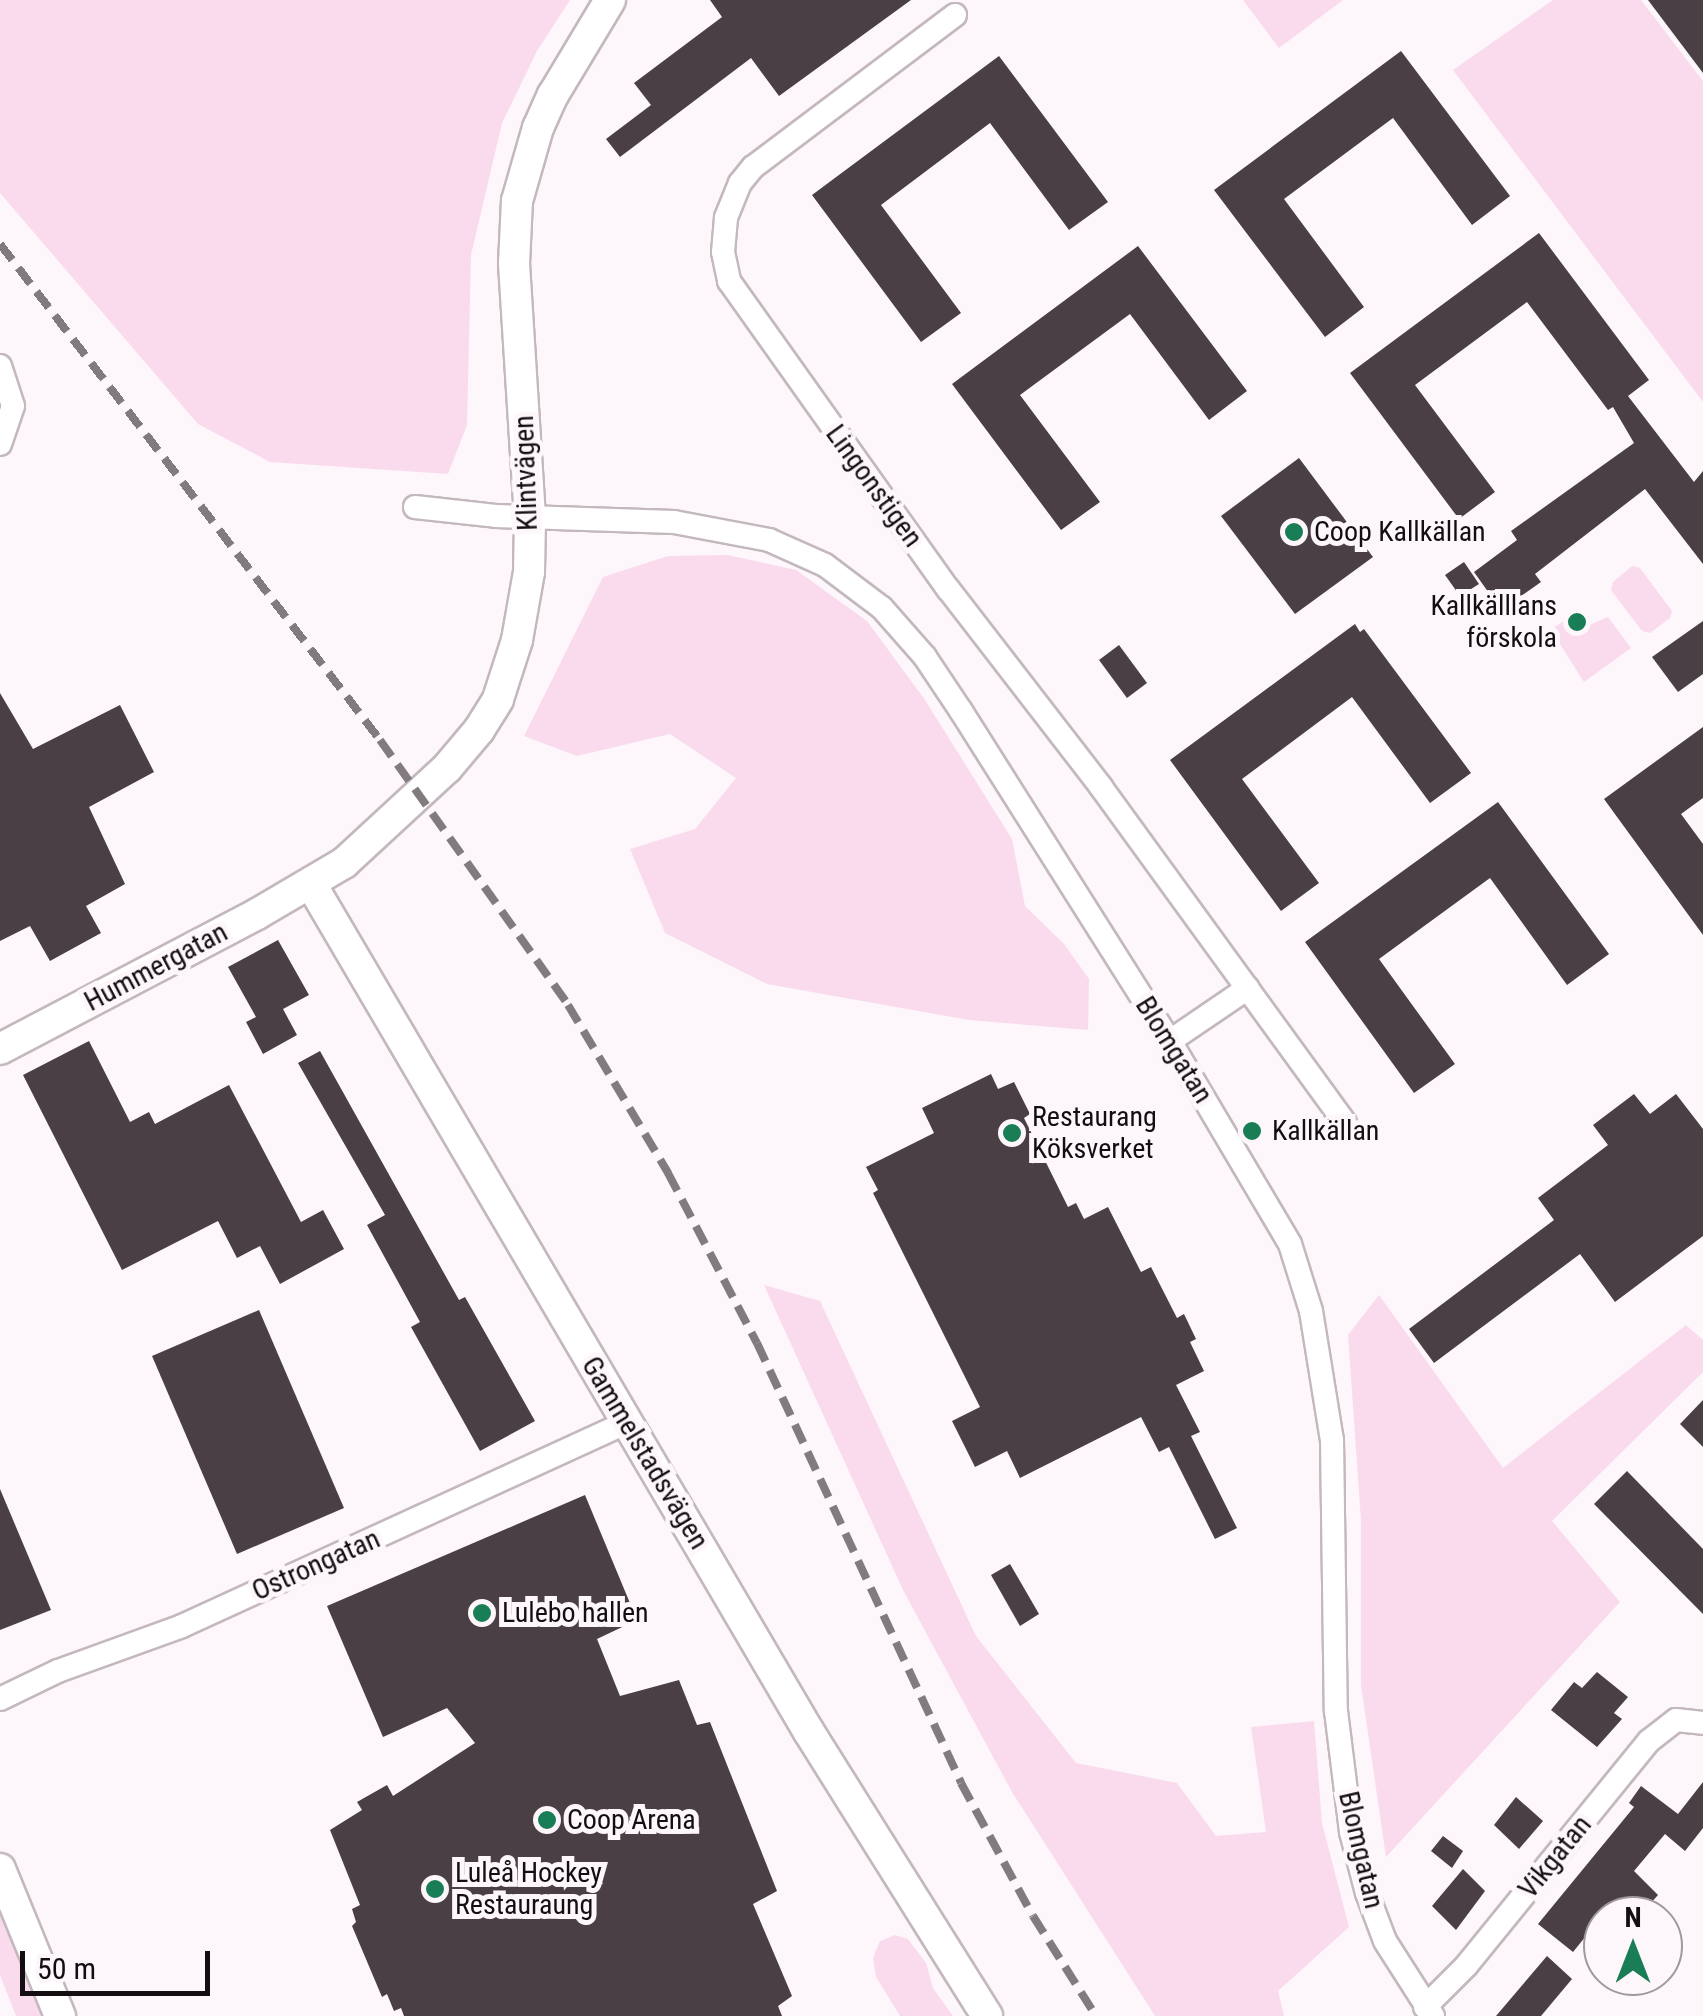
<!DOCTYPE html>
<meta charset="utf-8">
<style>
body{margin:0}
#map{position:relative;width:1703px;height:2016px;overflow:hidden;background:#fdf6fa;font-family:"Roboto Condensed",sans-serif}
div>[style]{position:absolute}
[style*='--x']{left:calc(var(--x)*1px);top:calc(var(--y)*1px);width:calc(var(--w)*1px);rotate:calc(var(--a)*1deg)}
.green>*{inset:0;background:#fadbed}
.building>*{inset:0;background:#493f45}
.roads{filter:drop-shadow(2px 0 #c4b8bf) drop-shadow(-2px 0 #c4b8bf) drop-shadow(0 2px #c4b8bf) drop-shadow(0 -2px #c4b8bf)}
.minor>*{height:22px;margin:-11px;padding:0 11px;transform-origin:11px;border-radius:11px;background:#fff}
.tertiary>*{height:30px;margin:-15px;padding:0 15px;transform-origin:15px;border-radius:15px;background:#fff}
.rail>*{height:8px;margin-top:-4px;transform-origin:0;background:repeating-linear-gradient(90deg,#817b7f 0 20px,transparent 0 30px)}
.dots>*{width:28px;height:28px;translate:-50% -50%;box-sizing:border-box;border:5px solid #fdf6fa;border-radius:50%}
span{translate:-50% -50%;white-space:nowrap;text-align:center;line-height:1.15;-webkit-text-stroke:10px #fdf6fa;paint-order:stroke}
.street-label{font-size:28px;color:#120e11}
.poi-label{font-size:28px;color:#120e11}
.left{translate:0 -50%;text-align:left}
.right{translate:-100% -50%;text-align:right}
.north{position:absolute;left:1583px;top:1896px;width:100px;height:100px;box-sizing:border-box;background:#fdf6fa;border:2px solid #9f999d;border-radius:50%;rotate:0deg;font-size:28px;font-weight:700;line-height:40px;text-align:center;color:#120e11}
.north::after{content:'';display:block;margin:auto;width:35px;height:45px;background:#197d56;clip-path:polygon(50% 0,100% 100%,50% 72%,0 100%)}
.scale{position:absolute;left:20px;top:1951px;width:190px;height:45px;box-sizing:border-box;border:5px solid #120e11;border-top:0;padding-left:12px;font-size:30px;line-height:35px;white-space:nowrap;color:#120e11;-webkit-text-stroke:8px #fdf6fa;paint-order:stroke}
</style>
<div id="map">
<div class="green">
<i style="clip-path:polygon(0 0,570px 0,537px 51px,502px 123px,471px 255px,467px 425px,448px 474px,270px 462px,198px 424px,0 193px)"></i>
<i style="clip-path:polygon(1243px 0,1343px 0,1279px 48px)"></i>
<i style="clip-path:polygon(1553px 0,1641px 0,1703px 81px,1703px 402px,1453px 70px)"></i>
<i style="clip-path:polygon(728px 555px,796px 570px,867px 621px,925px 700px,1012px 839px,1025px 906px,1064px 944px,1089px 979px,1088px 1030px,969px 1020px,767px 984px,665px 933px,630px 849px,695px 829px,736px 778px,670px 734px,577px 756px,524px 736px,603px 577px,668px 556px)"></i>
<i style="clip-path:polygon(1632px 566px,1640px 568px,1672px 611px,1670px 618px,1650px 633px,1642px 631px,1611px 590px,1613px 582px)"></i>
<i style="clip-path:polygon(1575px 613px,1587px 626px,1608px 617px,1631px 648px,1584px 682px,1551px 630px)"></i>
<i style="clip-path:polygon(764px 1285px,820px 1301px,976px 1636px,1076px 1763px,1177px 1783px,1216px 1836px,1266px 1832px,1251px 1727px,1314px 1721px,1322px 1823px,1349px 1927px,1278px 1991px,1284px 2016px,1155px 2016px,1012px 1792px,903px 1590px)"></i>
<i style="clip-path:polygon(1379px 1295px,1503px 1468px,1686px 1325px,1703px 1340px,1703px 1372px,1552px 1521px,1620px 1602px,1386px 1857px,1361px 1685px,1361px 1521px,1348px 1335px)"></i>
<i style="clip-path:polygon(0 1914px,21px 1964px,42px 2016px,16px 2016px,0 1975px)"></i>
<i style="clip-path:polygon(895px 1935px,908px 1939px,926px 1963px,933px 1988px,953px 2016px,900px 2016px,876px 1977px,873px 1958px,880px 1941px)"></i>
</div>
<div class="building">
<i style="clip-path:polygon(710px 0,911px 0,779px 96px,751px 58px,620px 157px,606px 139px,651px 105px,634px 83px,722px 17px)"></i>
<i style="clip-path:polygon(1648px 0,1703px 0,1703px 73px)"></i>
<i style="clip-path:polygon(1401px 51px,1510px 196px,1472px 225px,1393px 118px,1284px 199px,1364px 307px,1325px 337px,1214px 190px)"></i>
<i style="clip-path:polygon(999px 56px,1108px 202px,1069px 230px,990px 123px,881px 205px,961px 313px,921px 342px,812px 195px)"></i>
<i style="clip-path:polygon(1539px 233px,1649px 380px,1628px 396px,1694px 482px,1703px 471px,1703px 564px,1645px 489px,1535px 574px,1541px 582px,1501px 610px,1474px 572px,1517px 540px,1511px 531px,1634px 443px,1613px 407px,1608px 410px,1527px 302px,1415px 385px,1495px 492px,1459px 519px,1350px 373px)"></i>
<i style="clip-path:polygon(1138px 246px,1247px 391px,1209px 420px,1130px 314px,1020px 395px,1100px 502px,1061px 530px,952px 384px)"></i>
<i style="clip-path:polygon(1299px 458px,1373px 557px,1295px 614px,1221px 516px)"></i>
<i style="clip-path:polygon(1464px 562px,1479px 584px,1460px 596px,1445px 575px)"></i>
<i style="clip-path:polygon(1703px 621px,1703px 674px,1678px 692px,1652px 657px)"></i>
<i style="clip-path:polygon(1355px 624px,1360px 632px,1364px 629px,1471px 773px,1430px 803px,1352px 697px,1242px 779px,1319px 883px,1281px 911px,1170px 760px)"></i>
<i style="clip-path:polygon(1119px 645px,1147px 683px,1127px 698px,1099px 660px)"></i>
<i style="clip-path:polygon(0 693px,33px 749px,120px 705px,154px 772px,89px 807px,125px 884px,86px 906px,101px 933px,50px 961px,30px 926px,0 941px)"></i>
<i style="clip-path:polygon(1703px 727px,1703px 798px,1681px 814px,1703px 844px,1703px 935px,1604px 799px)"></i>
<i style="clip-path:polygon(1498px 802px,1609px 954px,1567px 985px,1490px 878px,1379px 959px,1455px 1064px,1414px 1093px,1305px 942px)"></i>
<i style="clip-path:polygon(278px 940px,309px 995px,283px 1009px,297px 1035px,263px 1054px,246px 1022px,256px 1017px,228px 967px)"></i>
<i style="clip-path:polygon(89px 1041px,130px 1122px,149px 1112px,155px 1124px,229px 1085px,301px 1222px,323px 1210px,344px 1249px,280px 1284px,260px 1246px,237px 1258px,218px 1221px,122px 1270px,23px 1075px)"></i>
<i style="clip-path:polygon(320px 1051px,459px 1300px,465px 1297px,535px 1421px,480px 1451px,411px 1327px,420px 1322px,367px 1225px,385px 1215px,298px 1063px)"></i>
<i style="clip-path:polygon(991px 1074px,998px 1089px,1014px 1082px,1030px 1114px,1024px 1118px,1068px 1207px,1076px 1203px,1084px 1219px,1108px 1207px,1141px 1272px,1151px 1267px,1177px 1318px,1184px 1314px,1196px 1339px,1190px 1342px,1204px 1371px,1176px 1385px,1200px 1432px,1191px 1436px,1237px 1528px,1215px 1539px,1169px 1447px,1159px 1452px,1141px 1417px,1020px 1478px,1007px 1451px,975px 1467px,952px 1421px,980px 1407px,873px 1193px,878px 1190px,866px 1167px,934px 1133px,922px 1108px)"></i>
<i style="clip-path:polygon(1634px 1094px,1650px 1114px,1676px 1094px,1703px 1129px,1703px 1236px,1615px 1302px,1580px 1254px,1434px 1363px,1409px 1329px,1554px 1220px,1538px 1198px,1608px 1145px,1593px 1125px)"></i>
<i style="clip-path:polygon(259px 1310px,344px 1508px,237px 1554px,152px 1356px)"></i>
<i style="clip-path:polygon(1703px 1400px,1703px 1447px,1680px 1424px)"></i>
<i style="clip-path:polygon(1627px 1471px,1703px 1549px,1703px 1614px,1594px 1504px)"></i>
<i style="clip-path:polygon(0 1489px,51px 1610px,0 1630px)"></i>
<i style="clip-path:polygon(585px 1495px,637px 1620px,597px 1639px,620px 1696px,679px 1680px,697px 1725px,710px 1722px,777px 1891px,753px 1904px,792px 1996px,778px 2006px,782px 2016px,404px 2016px,401px 2008px,394px 2011px,387px 1994px,382px 1997px,352px 1926px,356px 1922px,352px 1909px,360px 1905px,330px 1830px,362px 1810px,357px 1802px,387px 1785px,393px 1796px,475px 1743px,447px 1708px,383px 1737px,327px 1606px)"></i>
<i style="clip-path:polygon(1010px 1564px,1039px 1614px,1020px 1626px,991px 1575px)"></i>
<i style="clip-path:polygon(1597px 1672px,1628px 1697px,1614px 1713px,1622px 1719px,1597px 1747px,1551px 1710px,1574px 1682px,1582px 1688px)"></i>
<i style="clip-path:polygon(1703px 1782px,1703px 1828px,1685px 1851px,1665px 1834px,1634px 1871px,1658px 1895px,1639px 1916px,1603px 1916px,1603px 1953px,1586px 1936px,1573px 1952px,1538px 1924px,1634px 1807px,1629px 1803px,1641px 1786px,1678px 1814px)"></i>
<i style="clip-path:polygon(1516px 1797px,1543px 1821px,1519px 1849px,1494px 1825px)"></i>
<i style="clip-path:polygon(1443px 1836px,1463px 1851px,1452px 1868px,1431px 1851px)"></i>
<i style="clip-path:polygon(1463px 1869px,1485px 1891px,1456px 1930px,1432px 1906px)"></i>
<i style="clip-path:polygon(1547px 1956px,1572px 1979px,1541px 2016px,1496px 2016px)"></i>
</div>
<div class="roads">
<div class="minor">
<i style="--x:955;--y:15;--w:253;--a:143"></i>
<i style="--x:753;--y:167;--w:21;--a:129"></i>
<i style="--x:740;--y:183;--w:38;--a:112"></i>
<i style="--x:726;--y:218;--w:34;--a:95"></i>
<i style="--x:723;--y:252;--w:30;--a:78"></i>
<i style="--x:729;--y:281;--w:379;--a:54.6"></i>
<i style="--x:949;--y:590;--w:249;--a:52.3"></i>
<i style="--x:1101;--y:787;--w:415;--a:54"></i>
<i style="--x:0;--y:366;--w:42;--a:72"></i>
<i style="--x:13;--y:406;--w:40;--a:108.9"></i>
<i style="--x:415;--y:507;--w:81;--a:6.3"></i>
<i style="--x:496;--y:516;--w:178;--a:1.9"></i>
<i style="--x:674;--y:522;--w:97;--a:10.7"></i>
<i style="--x:769;--y:540;--w:61;--a:24.1"></i>
<i style="--x:825;--y:565;--w:71;--a:37"></i>
<i style="--x:882;--y:608;--w:65;--a:48.7"></i>
<i style="--x:925;--y:657;--w:65;--a:56.3"></i>
<i style="--x:961;--y:711;--w:391;--a:57.7"></i>
<i style="--x:1170;--y:1041;--w:236;--a:59.4"></i>
<i style="--x:1290;--y:1244;--w:70;--a:72.6"></i>
<i style="--x:1311;--y:1311;--w:131;--a:80.8"></i>
<i style="--x:1332;--y:1440;--w:271;--a:89.2"></i>
<i style="--x:1336;--y:1711;--w:122;--a:82.9"></i>
<i style="--x:1351;--y:1832;--w:63;--a:75.3"></i>
<i style="--x:1367;--y:1893;--w:51;--a:69.4"></i>
<i style="--x:1385;--y:1941;--w:89;--a:57.4"></i>
<i style="--x:1170;--y:1041;--w:94;--a:-34.2"></i>
<i style="--x:0;--y:1699;--w:64;--a:-25.8"></i>
<i style="--x:58;--y:1671;--w:132;--a:-19.9"></i>
<i style="--x:182;--y:1626;--w:490;--a:-24.6"></i>
<i style="--x:1425;--y:2007;--w:58;--a:-45"></i>
<i style="--x:1466;--y:1966;--w:290;--a:-50.9"></i>
<i style="--x:1649;--y:1741;--w:34;--a:-38"></i>
<i style="--x:1676;--y:1720;--w:27;--a:6"></i>
</div>
<div class="tertiary">
<i style="--x:311;--y:884;--w:983;--a:59.58"></i>
<i style="--x:809;--y:1732;--w:335;--a:57.9"></i>
<i style="--x:0;--y:1049;--w:290;--a:-27.7"></i>
<i style="--x:257;--y:914;--w:101;--a:-30.4"></i>
<i style="--x:344;--y:863;--w:140;--a:-42.7"></i>
<i style="--x:447;--y:768;--w:50;--a:-49.9"></i>
<i style="--x:479;--y:730;--w:36;--a:-58"></i>
<i style="--x:498;--y:699;--w:62;--a:-72.1"></i>
<i style="--x:517;--y:640;--w:69;--a:-80"></i>
<i style="--x:529;--y:572;--w:54;--a:-88.9"></i>
<i style="--x:530;--y:518;--w:255;--a:-93.6"></i>
<i style="--x:514;--y:264;--w:63;--a:-87.3"></i>
<i style="--x:517;--y:201;--w:76;--a:-74"></i>
<i style="--x:538;--y:128;--w:36;--a:-66"></i>
<i style="--x:553;--y:95;--w:111;--a:-59"></i>
<i style="--x:0;--y:1869;--w:159;--a:67.8"></i>
</div>
</div>
<div class="rail">
<i style="--x:0;--y:244;--w:625;--a:52.54"></i>
<i style="--x:380;--y:740;--w:325;--a:54.6"></i>
<i style="--x:568;--y:1005;--w:196;--a:59.2"></i>
<i style="--x:668;--y:1173;--w:192;--a:62.4"></i>
<i style="--x:757;--y:1343;--w:485;--a:65.1"></i>
<i style="--x:961;--y:1783;--w:151;--a:61.6"></i>
<i style="--x:1033;--y:1916;--w:118;--a:57.8"></i>
</div>
<div class="dots">
<i style="left:1294px;top:532px;background:#197d56"></i>
<i style="left:1577px;top:622px;background:#197d56"></i>
<i style="left:1252px;top:1131px;background:#197d56"></i>
<i style="left:1012px;top:1133px;background:#197d56"></i>
<i style="left:482px;top:1613px;background:#197d56"></i>
<i style="left:547px;top:1820px;background:#197d56"></i>
<i style="left:435px;top:1889px;background:#197d56"></i>
</div>
<div class="street-label">
<span style="left:526px;top:473px;rotate:-92deg">Klintvägen</span>
<span style="left:874px;top:486px;rotate:54deg">Lingonstigen</span>
<span style="left:156px;top:967px;rotate:-28deg">Hummergatan</span>
<span style="left:1174px;top:1050px;rotate:58deg">Blomgatan</span>
<span style="left:645px;top:1453px;rotate:59deg">Gammelstadsvägen</span>
<span style="left:316px;top:1565px;rotate:-24deg">Ostrongatan</span>
<span style="left:1361px;top:1850px;rotate:77deg">Blomgatan</span>
<span style="left:1555px;top:1857px;rotate:-51deg">Vikgatan</span>
</div>
<div class="poi-label">
<span class="left" style="left:1314px;top:532px">Coop Kallkällan</span>
<span class="right" style="left:1557px;top:622px">Kallkälllans<br>förskola</span>
<span class="left" style="left:1032px;top:1133px">Restaurang<br>Köksverket</span>
<span class="left" style="left:1272px;top:1131px">Kallkällan</span>
<span class="left" style="left:502px;top:1613px">Lulebo hallen</span>
<span class="left" style="left:567px;top:1820px">Coop Arena</span>
<span class="left" style="left:455px;top:1889px">Luleå Hockey<br>Restauraung</span>
</div>
<div class="north">N</div>
<div class="scale">50 m</div>
</div>
